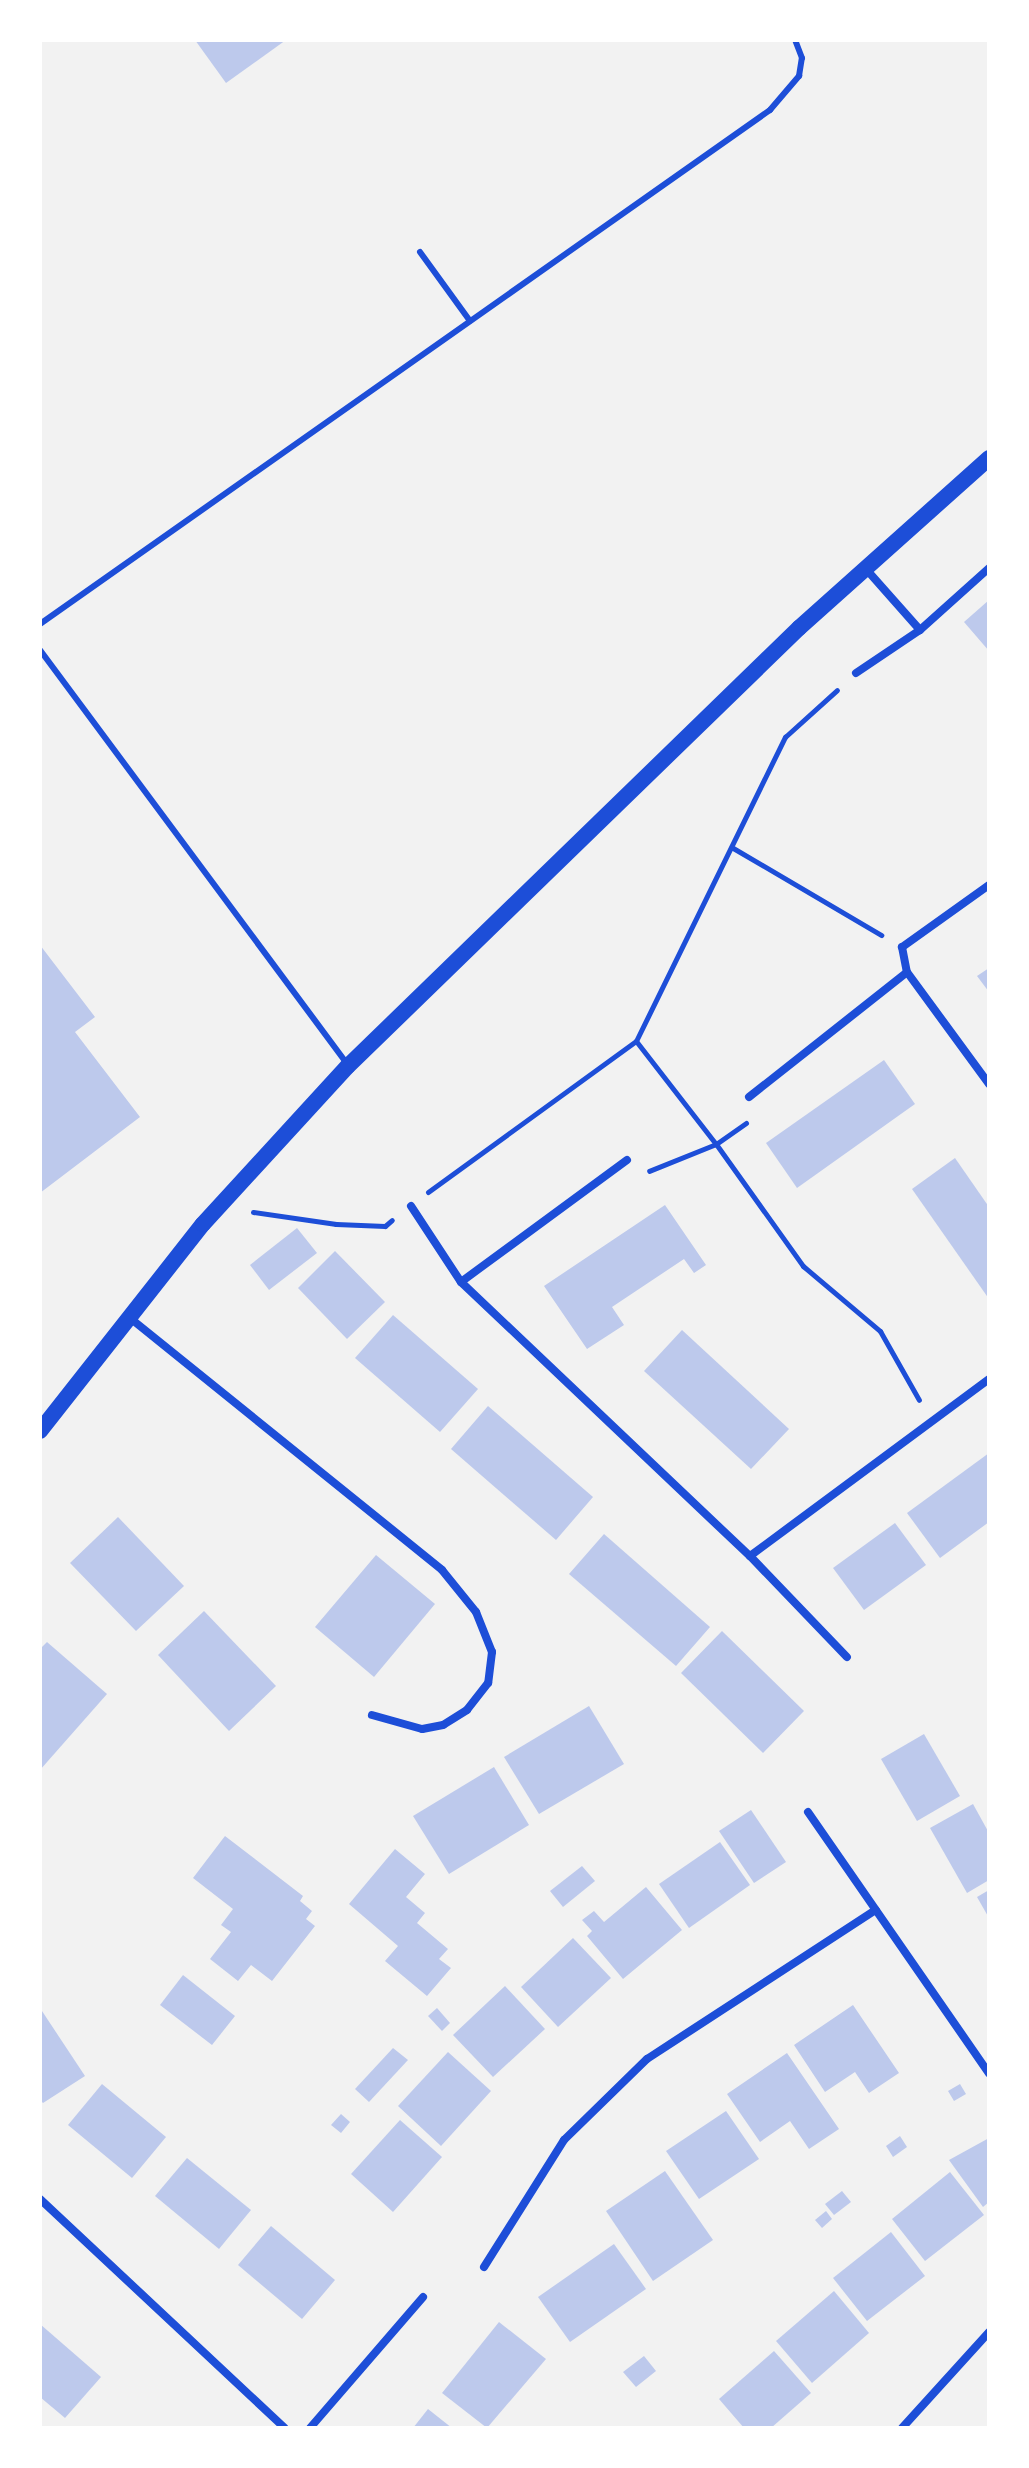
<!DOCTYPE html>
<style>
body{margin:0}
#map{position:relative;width:1029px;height:2468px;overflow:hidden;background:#f2f2f2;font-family:"Fira Sans",sans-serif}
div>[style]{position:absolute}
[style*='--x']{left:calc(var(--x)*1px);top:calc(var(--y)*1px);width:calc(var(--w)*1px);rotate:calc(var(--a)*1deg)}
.building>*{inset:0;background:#bdc9ec}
.path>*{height:5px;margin:-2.5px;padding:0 2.5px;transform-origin:2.5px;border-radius:2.5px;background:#1d4ed8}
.service>*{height:6px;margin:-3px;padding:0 3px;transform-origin:3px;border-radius:3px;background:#1d4ed8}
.minor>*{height:8px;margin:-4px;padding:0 4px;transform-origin:4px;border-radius:4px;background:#1d4ed8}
.secondary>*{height:16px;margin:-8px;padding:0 8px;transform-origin:8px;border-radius:8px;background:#1d4ed8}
span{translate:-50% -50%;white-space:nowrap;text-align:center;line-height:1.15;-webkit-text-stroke:7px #fff;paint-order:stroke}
.frame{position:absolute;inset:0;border:42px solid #fff;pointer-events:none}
</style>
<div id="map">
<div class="building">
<i style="clip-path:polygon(195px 40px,286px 40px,226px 83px)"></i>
<i style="clip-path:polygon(989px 600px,989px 651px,964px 622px)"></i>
<i style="clip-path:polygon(40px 945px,95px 1017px,75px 1032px,140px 1117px,40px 1193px)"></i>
<i style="clip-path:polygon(989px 968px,989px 992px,977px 976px)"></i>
<i style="clip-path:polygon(884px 1060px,915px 1104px,797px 1188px,766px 1143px)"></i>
<i style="clip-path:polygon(955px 1158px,989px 1207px,989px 1299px,912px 1189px)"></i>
<i style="clip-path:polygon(665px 1205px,706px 1265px,694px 1273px,684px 1259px,612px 1307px,624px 1325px,587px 1349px,544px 1286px)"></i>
<i style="clip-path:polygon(297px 1228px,317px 1253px,269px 1290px,250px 1265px)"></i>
<i style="clip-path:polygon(335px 1251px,385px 1302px,347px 1339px,298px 1288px)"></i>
<i style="clip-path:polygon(393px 1315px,478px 1389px,440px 1432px,355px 1358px)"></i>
<i style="clip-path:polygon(682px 1330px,789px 1429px,751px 1469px,644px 1371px)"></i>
<i style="clip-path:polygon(488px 1406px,593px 1497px,556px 1540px,451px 1449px)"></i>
<i style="clip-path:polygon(989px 1453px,989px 1522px,940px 1558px,907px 1513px)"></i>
<i style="clip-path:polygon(118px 1517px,184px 1586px,136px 1631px,70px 1563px)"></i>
<i style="clip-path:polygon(895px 1523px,926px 1565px,864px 1610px,833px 1568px)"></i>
<i style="clip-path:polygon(604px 1534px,710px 1627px,676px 1666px,569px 1574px)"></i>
<i style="clip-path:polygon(376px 1555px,435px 1604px,374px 1677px,315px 1627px)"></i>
<i style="clip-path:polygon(204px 1611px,276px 1686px,229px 1731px,158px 1655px)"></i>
<i style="clip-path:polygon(722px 1631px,804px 1711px,763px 1753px,681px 1673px)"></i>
<i style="clip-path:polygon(47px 1642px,107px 1694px,40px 1770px,40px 1649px)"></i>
<i style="clip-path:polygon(589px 1706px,624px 1764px,539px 1814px,504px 1757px)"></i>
<i style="clip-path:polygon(924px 1734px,960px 1796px,917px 1821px,881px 1759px)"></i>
<i style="clip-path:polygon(494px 1767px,529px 1825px,449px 1874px,413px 1816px)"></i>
<i style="clip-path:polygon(973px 1804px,989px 1833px,989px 1880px,967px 1893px,930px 1828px)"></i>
<i style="clip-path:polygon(751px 1810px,786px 1862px,754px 1883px,719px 1831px)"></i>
<i style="clip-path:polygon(225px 1836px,303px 1896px,300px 1901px,312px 1911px,306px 1919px,315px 1926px,272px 1981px,251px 1965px,238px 1981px,210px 1959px,231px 1932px,221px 1925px,233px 1909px,193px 1878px)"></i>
<i style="clip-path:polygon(720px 1842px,750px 1885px,689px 1928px,659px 1884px)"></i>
<i style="clip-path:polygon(395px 1849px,425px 1874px,406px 1897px,425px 1913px,417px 1923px,448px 1949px,439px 1959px,451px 1968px,427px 1996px,385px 1961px,398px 1946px,349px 1904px)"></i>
<i style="clip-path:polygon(582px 1866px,595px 1881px,563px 1907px,550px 1891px)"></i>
<i style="clip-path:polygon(646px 1887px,682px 1930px,623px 1979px,587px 1936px,592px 1931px,582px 1920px,594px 1911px,604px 1922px)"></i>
<i style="clip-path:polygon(989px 1890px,989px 1918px,977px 1897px)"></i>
<i style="clip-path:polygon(573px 1938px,611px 1978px,558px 2027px,521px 1987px)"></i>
<i style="clip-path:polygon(183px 1975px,235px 2016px,212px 2045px,160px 2005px)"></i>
<i style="clip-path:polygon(505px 1986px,545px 2029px,493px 2077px,453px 2035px)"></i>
<i style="clip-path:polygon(853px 2005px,899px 2073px,869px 2093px,855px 2072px,825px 2092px,794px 2045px)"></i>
<i style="clip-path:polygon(40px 2008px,85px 2076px,43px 2103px,40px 2100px)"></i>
<i style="clip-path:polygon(437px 2008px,450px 2023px,442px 2031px,428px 2016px)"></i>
<i style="clip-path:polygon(393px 2048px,408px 2060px,369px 2102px,355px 2089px)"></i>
<i style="clip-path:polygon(448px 2052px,491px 2091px,441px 2146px,398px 2106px)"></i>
<i style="clip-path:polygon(787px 2053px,839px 2129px,809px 2149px,790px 2121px,760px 2142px,727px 2094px)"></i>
<i style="clip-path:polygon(102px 2084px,166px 2137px,132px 2178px,68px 2125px)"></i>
<i style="clip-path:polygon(960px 2084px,966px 2094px,954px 2101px,948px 2091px)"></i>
<i style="clip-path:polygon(726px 2111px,759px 2159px,699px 2199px,666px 2151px)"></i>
<i style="clip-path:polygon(341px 2114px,350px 2122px,341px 2133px,331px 2125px)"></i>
<i style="clip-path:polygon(400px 2120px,442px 2157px,393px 2212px,351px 2174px)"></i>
<i style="clip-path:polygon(900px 2136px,907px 2147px,893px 2157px,886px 2146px)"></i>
<i style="clip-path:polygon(989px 2138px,989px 2202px,983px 2207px,949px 2160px)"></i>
<i style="clip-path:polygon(187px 2158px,251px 2210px,219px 2249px,155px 2196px)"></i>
<i style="clip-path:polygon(665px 2171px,713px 2240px,653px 2281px,606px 2211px)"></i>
<i style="clip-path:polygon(950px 2172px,984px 2215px,925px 2261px,892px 2219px)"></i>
<i style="clip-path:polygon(842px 2191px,851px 2202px,834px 2215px,825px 2204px)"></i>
<i style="clip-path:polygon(826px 2211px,832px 2219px,822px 2228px,815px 2220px)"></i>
<i style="clip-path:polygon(271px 2226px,335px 2280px,302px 2319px,238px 2265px)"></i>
<i style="clip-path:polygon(891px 2232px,925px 2276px,867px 2321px,833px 2278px)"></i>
<i style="clip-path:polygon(614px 2244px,646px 2289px,570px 2342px,538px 2297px)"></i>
<i style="clip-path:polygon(834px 2291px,869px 2333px,812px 2383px,776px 2341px)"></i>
<i style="clip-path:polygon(499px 2322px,546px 2359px,487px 2428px,442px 2393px)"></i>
<i style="clip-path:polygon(40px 2324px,101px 2377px,65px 2418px,40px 2397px)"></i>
<i style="clip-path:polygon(774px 2351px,811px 2393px,771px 2428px,744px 2428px,719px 2399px)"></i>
<i style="clip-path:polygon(644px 2356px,656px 2371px,636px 2387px,623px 2372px)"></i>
<i style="clip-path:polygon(428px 2409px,452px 2428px,413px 2428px)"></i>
</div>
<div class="path">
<i style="--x:733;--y:848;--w:172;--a:30.4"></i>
<i style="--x:636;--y:1041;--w:130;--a:52.2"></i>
<i style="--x:716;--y:1144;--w:72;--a:158.1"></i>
<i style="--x:746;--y:1123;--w:37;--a:145"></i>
<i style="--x:716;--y:1144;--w:150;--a:54.5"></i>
<i style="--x:803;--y:1266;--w:101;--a:40.2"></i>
<i style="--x:880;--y:1331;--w:79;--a:60.5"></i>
<i style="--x:428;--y:1192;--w:257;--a:-36"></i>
<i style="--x:636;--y:1041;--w:339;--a:-63.9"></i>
<i style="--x:785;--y:737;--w:70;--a:-42.1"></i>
<i style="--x:253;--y:1212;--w:84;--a:8.2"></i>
<i style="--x:336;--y:1224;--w:49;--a:2.3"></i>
<i style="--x:385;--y:1226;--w:9;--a:-41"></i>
</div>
<div class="service">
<i style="--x:420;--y:252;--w:85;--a:54.1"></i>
<i style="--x:40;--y:624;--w:893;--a:-35.15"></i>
<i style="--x:770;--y:110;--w:45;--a:-49.5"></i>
<i style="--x:799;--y:76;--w:18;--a:-81"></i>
<i style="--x:802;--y:58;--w:19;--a:-111"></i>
<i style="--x:40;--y:650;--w:517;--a:53.42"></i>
</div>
<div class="minor">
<i style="--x:920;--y:630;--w:93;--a:-41.9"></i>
<i style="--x:856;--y:673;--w:77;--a:-33.9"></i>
<i style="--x:920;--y:630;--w:81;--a:-131.5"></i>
<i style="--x:989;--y:885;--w:107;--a:144.5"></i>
<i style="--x:902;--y:947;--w:25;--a:79"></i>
<i style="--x:907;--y:972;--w:139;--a:53.8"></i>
<i style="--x:749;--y:1097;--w:201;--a:-38.3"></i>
<i style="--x:627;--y:1160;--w:206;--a:143.7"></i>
<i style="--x:461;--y:1282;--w:398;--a:43.5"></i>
<i style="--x:750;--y:1556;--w:297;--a:-36.5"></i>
<i style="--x:411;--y:1206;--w:91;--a:56.7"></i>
<i style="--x:130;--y:1318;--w:401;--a:38.9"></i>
<i style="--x:442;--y:1570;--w:54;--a:51"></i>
<i style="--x:476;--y:1612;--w:43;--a:68.2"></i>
<i style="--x:492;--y:1652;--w:31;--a:97"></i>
<i style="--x:488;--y:1683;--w:34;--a:128"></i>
<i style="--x:467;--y:1710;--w:28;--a:148"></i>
<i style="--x:443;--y:1725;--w:21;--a:169"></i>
<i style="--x:422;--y:1729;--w:52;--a:-164.4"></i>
<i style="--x:750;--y:1556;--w:140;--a:46.2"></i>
<i style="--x:808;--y:1812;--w:318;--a:55.3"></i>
<i style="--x:40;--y:2199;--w:335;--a:43.1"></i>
<i style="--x:484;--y:2267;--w:150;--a:-57.8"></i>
<i style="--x:564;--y:2140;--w:116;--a:-44.3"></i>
<i style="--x:647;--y:2059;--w:273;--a:-33.1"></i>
<i style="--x:310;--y:2428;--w:173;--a:-49.2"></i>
<i style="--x:902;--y:2428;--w:130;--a:-47.8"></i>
</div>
<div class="secondary">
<i style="--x:40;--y:1431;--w:263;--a:-51.8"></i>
<i style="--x:203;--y:1224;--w:214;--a:-47.5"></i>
<i style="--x:348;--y:1066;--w:629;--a:-44.16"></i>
<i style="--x:799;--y:628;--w:255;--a:-41.8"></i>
</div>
<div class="frame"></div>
</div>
